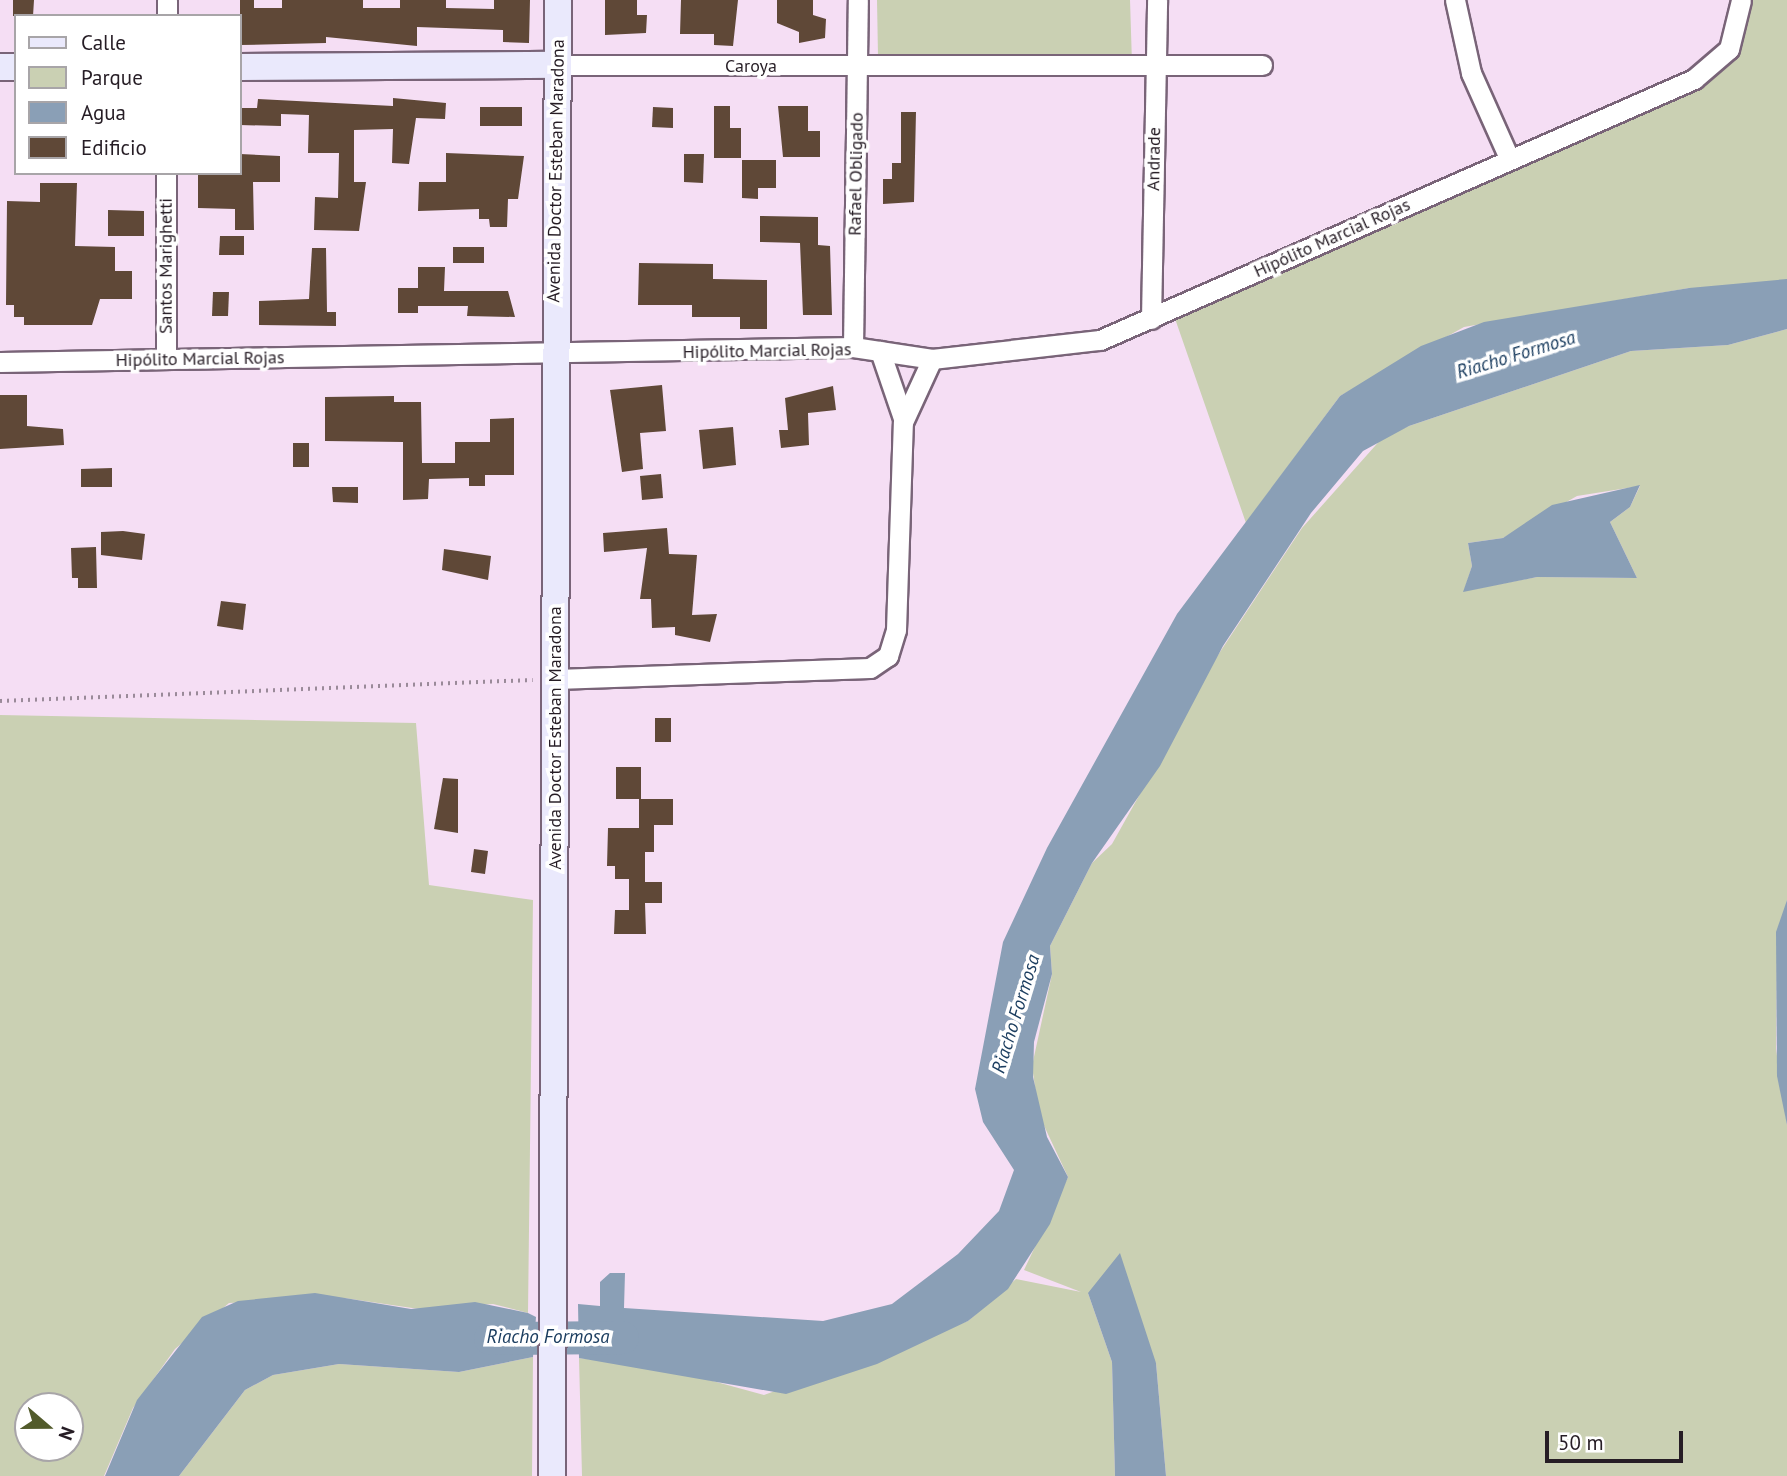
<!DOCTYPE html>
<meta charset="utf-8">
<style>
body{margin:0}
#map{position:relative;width:1787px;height:1476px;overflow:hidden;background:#f5def4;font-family:"PT Sans",sans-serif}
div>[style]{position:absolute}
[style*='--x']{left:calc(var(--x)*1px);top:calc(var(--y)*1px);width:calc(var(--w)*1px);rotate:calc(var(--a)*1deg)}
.green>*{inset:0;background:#cad0b3}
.water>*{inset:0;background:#8a9fb6}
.river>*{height:33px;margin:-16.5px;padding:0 16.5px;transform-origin:16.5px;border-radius:16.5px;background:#8a9fb6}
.building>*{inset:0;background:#5f4837}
.path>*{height:3.5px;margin-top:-1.75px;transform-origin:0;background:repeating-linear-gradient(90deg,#9a8a99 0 2px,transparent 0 7px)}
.roads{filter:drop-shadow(2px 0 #796478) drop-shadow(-2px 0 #796478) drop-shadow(0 2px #796478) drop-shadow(0 -2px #796478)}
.street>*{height:19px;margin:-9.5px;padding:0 9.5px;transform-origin:9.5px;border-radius:9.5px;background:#fff}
.secondary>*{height:26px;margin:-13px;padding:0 13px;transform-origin:13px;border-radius:13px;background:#eae9fc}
span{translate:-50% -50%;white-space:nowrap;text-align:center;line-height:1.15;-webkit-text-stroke:7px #fff;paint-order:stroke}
.street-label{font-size:18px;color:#261d25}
.water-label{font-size:19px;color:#1c3e60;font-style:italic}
.legend{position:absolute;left:14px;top:14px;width:228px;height:161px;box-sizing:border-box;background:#fff;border:2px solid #a8a5a8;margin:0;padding:9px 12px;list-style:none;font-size:21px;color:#261d25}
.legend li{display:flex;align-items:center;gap:14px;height:35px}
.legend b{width:35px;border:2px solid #a8a5a8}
.north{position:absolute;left:14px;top:1392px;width:70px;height:70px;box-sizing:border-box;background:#fff;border:2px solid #a8a5a8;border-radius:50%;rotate:110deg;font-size:19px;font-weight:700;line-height:28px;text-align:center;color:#261d25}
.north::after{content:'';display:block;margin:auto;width:24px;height:32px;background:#525b2b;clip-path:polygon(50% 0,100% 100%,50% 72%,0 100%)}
.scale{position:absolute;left:1545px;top:1431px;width:138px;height:32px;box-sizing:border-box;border:4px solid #261d25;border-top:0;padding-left:9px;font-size:21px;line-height:24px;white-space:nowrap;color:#261d25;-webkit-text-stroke:5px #fff;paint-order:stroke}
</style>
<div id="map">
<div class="green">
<i style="clip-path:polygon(877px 0,1130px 0,1132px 63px,878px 56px)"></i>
<i style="clip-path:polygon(1748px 0,1787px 0,1787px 299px,1689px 288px,1464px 327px,1340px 396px,1246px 523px,1172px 310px,1694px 79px,1729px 49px)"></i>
<i style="clip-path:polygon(evenodd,1787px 329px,1787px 900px,1777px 955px,1776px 1049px,1787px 1125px,1787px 1476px,1166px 1476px,1156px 1363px,1088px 1293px,1112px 1362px,1115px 1476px,582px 1476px,579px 1358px,669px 1369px,764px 1395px,968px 1321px,1016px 1279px,1081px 1292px,1024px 1270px,1068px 1177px,1039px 1115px,1032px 1066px,1052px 974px,1050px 946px,1092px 863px,1112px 844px,1216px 658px,1302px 528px,1383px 437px,1409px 426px,1631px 351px,1728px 345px,1787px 329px,1640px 486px,1630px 507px,1610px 522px,1637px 578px,1537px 577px,1464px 591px,1472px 566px,1468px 543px,1503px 538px,1577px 496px,1640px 486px)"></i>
<i style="clip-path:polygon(evenodd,0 715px,416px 723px,429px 885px,533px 900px,528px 1313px,493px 1304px,419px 1309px,344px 1298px,229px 1303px,175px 1349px,133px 1408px,104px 1476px,0 1476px,0 715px,28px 1406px,70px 1406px,70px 1448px,28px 1448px,28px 1406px)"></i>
<i style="clip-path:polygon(533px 1357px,532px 1476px,179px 1476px,245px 1390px,273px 1375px,339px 1364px,459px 1372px)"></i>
</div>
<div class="water">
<i style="clip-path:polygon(1787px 279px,1787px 329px,1728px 345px,1631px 351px,1409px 426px,1363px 451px,1311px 513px,1223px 646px,1160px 766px,1092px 863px,1050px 946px,1052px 974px,1034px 1042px,1033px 1077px,1047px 1137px,1068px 1177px,1050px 1224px,1008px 1289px,968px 1321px,877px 1364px,786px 1394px,579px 1358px,578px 1304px,600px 1306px,600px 1282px,610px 1273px,625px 1273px,624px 1308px,823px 1321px,892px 1304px,958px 1254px,999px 1211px,1014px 1170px,983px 1122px,975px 1089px,1003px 942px,1047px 848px,1177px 614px,1340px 396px,1421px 346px,1484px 322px,1689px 288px)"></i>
<i style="clip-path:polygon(1640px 485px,1630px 507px,1610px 522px,1637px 578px,1537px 577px,1463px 592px,1472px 566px,1468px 543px,1503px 538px,1552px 505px)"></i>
<i style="clip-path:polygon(1787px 900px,1787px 1125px,1777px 1076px,1776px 932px)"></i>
<i style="clip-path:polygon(1120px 1253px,1156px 1363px,1166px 1476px,1115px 1476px,1112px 1362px,1088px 1293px)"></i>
<i style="clip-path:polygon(315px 1293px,411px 1309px,475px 1302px,528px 1313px,536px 1317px,533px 1357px,459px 1372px,339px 1364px,273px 1375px,245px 1390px,179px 1476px,105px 1476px,137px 1400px,202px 1317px,238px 1301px)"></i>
</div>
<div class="river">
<i style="--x:490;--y:1338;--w:132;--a:-0.4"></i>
</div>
<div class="building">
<i style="clip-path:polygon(13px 0,34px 0,33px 16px,13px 16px)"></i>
<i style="clip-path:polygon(240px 0,254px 0,254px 8px,282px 8px,282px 0,363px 0,363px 8px,400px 8px,400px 0,446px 0,446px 8px,494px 9px,494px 0,530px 0,529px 43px,503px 42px,503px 30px,417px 27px,417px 46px,326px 37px,326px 43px,240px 45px)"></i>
<i style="clip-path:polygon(605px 0,637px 0,637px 15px,647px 15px,646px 33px,605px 35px)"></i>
<i style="clip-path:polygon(681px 0,738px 0,733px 46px,714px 45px,714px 34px,680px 34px)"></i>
<i style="clip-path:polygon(777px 0,813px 0,813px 15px,826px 19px,825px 38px,799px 43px,799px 32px,777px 23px)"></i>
<i style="clip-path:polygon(393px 98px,446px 103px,445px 119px,416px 118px,409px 164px,392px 163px,393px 129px,354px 130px,354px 182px,366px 182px,359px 231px,314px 230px,315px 197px,338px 198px,339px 153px,308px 153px,309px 115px,281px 114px,281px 126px,240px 125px,240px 108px,257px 108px,258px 99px,393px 106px)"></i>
<i style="clip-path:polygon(714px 106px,730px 106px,730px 128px,741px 128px,741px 158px,714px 158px)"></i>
<i style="clip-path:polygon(778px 106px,808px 106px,808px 131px,820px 131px,820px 157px,783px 157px)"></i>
<i style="clip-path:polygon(480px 107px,522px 107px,522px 126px,480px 126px)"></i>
<i style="clip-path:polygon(653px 107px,673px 108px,673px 128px,652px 127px)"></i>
<i style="clip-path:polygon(901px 112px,916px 112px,914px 202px,883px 204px,883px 179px,892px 179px,892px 163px,901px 163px)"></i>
<i style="clip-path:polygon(446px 153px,524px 156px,518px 199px,508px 199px,507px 227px,490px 227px,489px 219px,479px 219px,479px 209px,418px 211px,419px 182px,446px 182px)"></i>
<i style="clip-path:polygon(240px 154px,280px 156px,280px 182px,253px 182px,254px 230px,235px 230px,235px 209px,198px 208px,198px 173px,240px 173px)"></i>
<i style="clip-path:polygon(684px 154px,704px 154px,703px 183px,684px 182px)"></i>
<i style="clip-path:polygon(742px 160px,776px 160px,776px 188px,758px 188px,758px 199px,742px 198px)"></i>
<i style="clip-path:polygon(40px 183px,77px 183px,75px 246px,115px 247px,115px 271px,132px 271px,132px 299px,100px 299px,92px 325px,24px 325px,24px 317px,14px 317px,14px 305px,6px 305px,7px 201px,40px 202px)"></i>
<i style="clip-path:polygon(108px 210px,144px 211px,144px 236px,108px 236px)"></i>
<i style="clip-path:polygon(760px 216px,818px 217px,818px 245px,830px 246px,832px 315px,803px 315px,800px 243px,760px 242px)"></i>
<i style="clip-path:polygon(220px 236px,244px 236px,244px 255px,219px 255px)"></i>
<i style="clip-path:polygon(453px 247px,484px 247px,484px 263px,453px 263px)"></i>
<i style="clip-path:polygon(312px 248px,326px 248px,327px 312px,336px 312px,336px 326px,259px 325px,259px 301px,309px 299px)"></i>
<i style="clip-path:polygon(639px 263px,713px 264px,713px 279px,767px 280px,767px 329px,740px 329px,740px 317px,692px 317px,692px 305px,638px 305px)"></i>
<i style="clip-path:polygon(418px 267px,445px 267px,444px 291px,508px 291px,515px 317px,467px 316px,468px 306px,418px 306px,418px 313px,398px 313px,398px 288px,418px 288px)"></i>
<i style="clip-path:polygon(213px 292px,229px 292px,228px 316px,212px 316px)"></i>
<i style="clip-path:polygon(662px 385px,666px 431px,640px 433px,643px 469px,622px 472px,610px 390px)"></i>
<i style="clip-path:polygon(833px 386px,836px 410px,808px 413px,809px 445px,781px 448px,779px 430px,788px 430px,785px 398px)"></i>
<i style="clip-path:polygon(0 395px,27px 395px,27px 426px,63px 429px,64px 445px,0 449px)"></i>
<i style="clip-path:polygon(394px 396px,394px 402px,421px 402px,422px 463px,455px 463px,455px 442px,490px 442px,490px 419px,514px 418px,514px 475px,485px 475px,485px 486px,469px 486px,469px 478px,429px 479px,428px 499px,403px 500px,403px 442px,325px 441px,325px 397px)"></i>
<i style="clip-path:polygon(733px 427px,736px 465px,703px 469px,699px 430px)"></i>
<i style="clip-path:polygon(293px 443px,309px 443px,309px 467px,293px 467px)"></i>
<i style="clip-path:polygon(112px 468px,112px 487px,81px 487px,81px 469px)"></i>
<i style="clip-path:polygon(661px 474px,663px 498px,642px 500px,640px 476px)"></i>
<i style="clip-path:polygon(332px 487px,358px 487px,358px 503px,333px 502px)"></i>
<i style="clip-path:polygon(667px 528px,669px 554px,697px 555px,692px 615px,717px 614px,710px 642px,675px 635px,675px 627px,652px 628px,651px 599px,640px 599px,647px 548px,604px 552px,603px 533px)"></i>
<i style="clip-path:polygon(123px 531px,145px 534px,142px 560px,101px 555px,101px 532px)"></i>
<i style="clip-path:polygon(96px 547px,97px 588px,78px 588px,78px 578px,72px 578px,71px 548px)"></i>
<i style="clip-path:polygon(444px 549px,491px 556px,488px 580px,442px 570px)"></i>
<i style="clip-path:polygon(221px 601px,246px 604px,243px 630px,217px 626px)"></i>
<i style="clip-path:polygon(655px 718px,671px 718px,671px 742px,655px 742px)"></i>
<i style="clip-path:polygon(616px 767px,641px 767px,641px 799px,673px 799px,673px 825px,654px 825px,654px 852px,645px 852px,645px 882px,662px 882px,662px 903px,645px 903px,646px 934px,614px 934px,615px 910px,629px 910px,629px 879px,615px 879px,615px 866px,607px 866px,608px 828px,639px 828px,639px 799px,616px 799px)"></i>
<i style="clip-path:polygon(443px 778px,458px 779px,458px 833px,434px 829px)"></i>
<i style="clip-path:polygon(474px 849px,488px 851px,485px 874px,471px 872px)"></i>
</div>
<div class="path">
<i style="--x:0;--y:701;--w:533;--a:-2.26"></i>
</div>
<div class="roads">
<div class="street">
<i style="--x:1455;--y:0;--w:75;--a:77.6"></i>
<i style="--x:1471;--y:73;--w:93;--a:65.9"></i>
<i style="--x:167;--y:16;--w:16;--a:-90"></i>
<i style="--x:558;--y:65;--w:704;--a:0"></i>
<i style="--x:1151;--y:319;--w:319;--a:-88.9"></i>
<i style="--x:853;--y:347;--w:347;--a:-89.2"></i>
<i style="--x:880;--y:351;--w:71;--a:71.1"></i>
<i style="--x:166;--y:358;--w:185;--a:-90"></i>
<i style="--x:0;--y:362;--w:853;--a:-1.01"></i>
<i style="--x:853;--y:347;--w:80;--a:8.6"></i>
<i style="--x:932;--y:359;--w:169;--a:-6.5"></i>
<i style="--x:1100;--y:340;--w:649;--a:-23.72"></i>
<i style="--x:1694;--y:79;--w:46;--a:-40.6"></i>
<i style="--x:1729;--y:49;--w:50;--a:-76.2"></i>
<i style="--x:556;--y:679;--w:314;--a:-2"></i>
<i style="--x:870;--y:668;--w:22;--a:-34"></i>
<i style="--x:888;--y:656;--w:27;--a:-73"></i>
<i style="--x:896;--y:630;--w:208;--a:-88.1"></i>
<i style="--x:903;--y:422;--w:69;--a:-65.3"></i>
</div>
<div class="secondary">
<i style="--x:0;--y:67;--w:16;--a:0"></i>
<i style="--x:240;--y:67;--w:318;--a:-0.4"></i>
<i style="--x:552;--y:1476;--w:1476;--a:-89.77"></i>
</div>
</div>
<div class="street-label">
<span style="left:751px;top:66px">Caroya</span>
<span style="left:1154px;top:159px;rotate:-89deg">Andrade</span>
<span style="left:556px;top:171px;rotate:-89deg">Avenida Doctor Esteban Maradona</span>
<span style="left:856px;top:174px;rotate:-89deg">Rafael Obligado</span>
<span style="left:1332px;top:238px;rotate:-24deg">Hipólito Marcial Rojas</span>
<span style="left:166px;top:266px;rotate:-90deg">Santos Marighetti</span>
<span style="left:767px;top:351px;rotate:-1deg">Hipólito Marcial Rojas</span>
<span style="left:200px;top:359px;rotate:-1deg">Hipólito Marcial Rojas</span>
<span style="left:555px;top:738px;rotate:-90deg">Avenida Doctor Esteban Maradona</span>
</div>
<div class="water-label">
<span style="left:1516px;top:355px;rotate:-17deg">Riacho Formosa</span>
<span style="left:1016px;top:1014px;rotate:-73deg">Riacho Formosa</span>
<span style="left:548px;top:1337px">Riacho Formosa</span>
</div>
<ul class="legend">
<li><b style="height:9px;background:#eae9fc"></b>Calle</li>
<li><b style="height:19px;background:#cad0b3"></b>Parque</li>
<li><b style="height:19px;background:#8a9fb6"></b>Agua</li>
<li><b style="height:19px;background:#5f4837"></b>Edificio</li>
</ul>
<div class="north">N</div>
<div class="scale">50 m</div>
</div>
